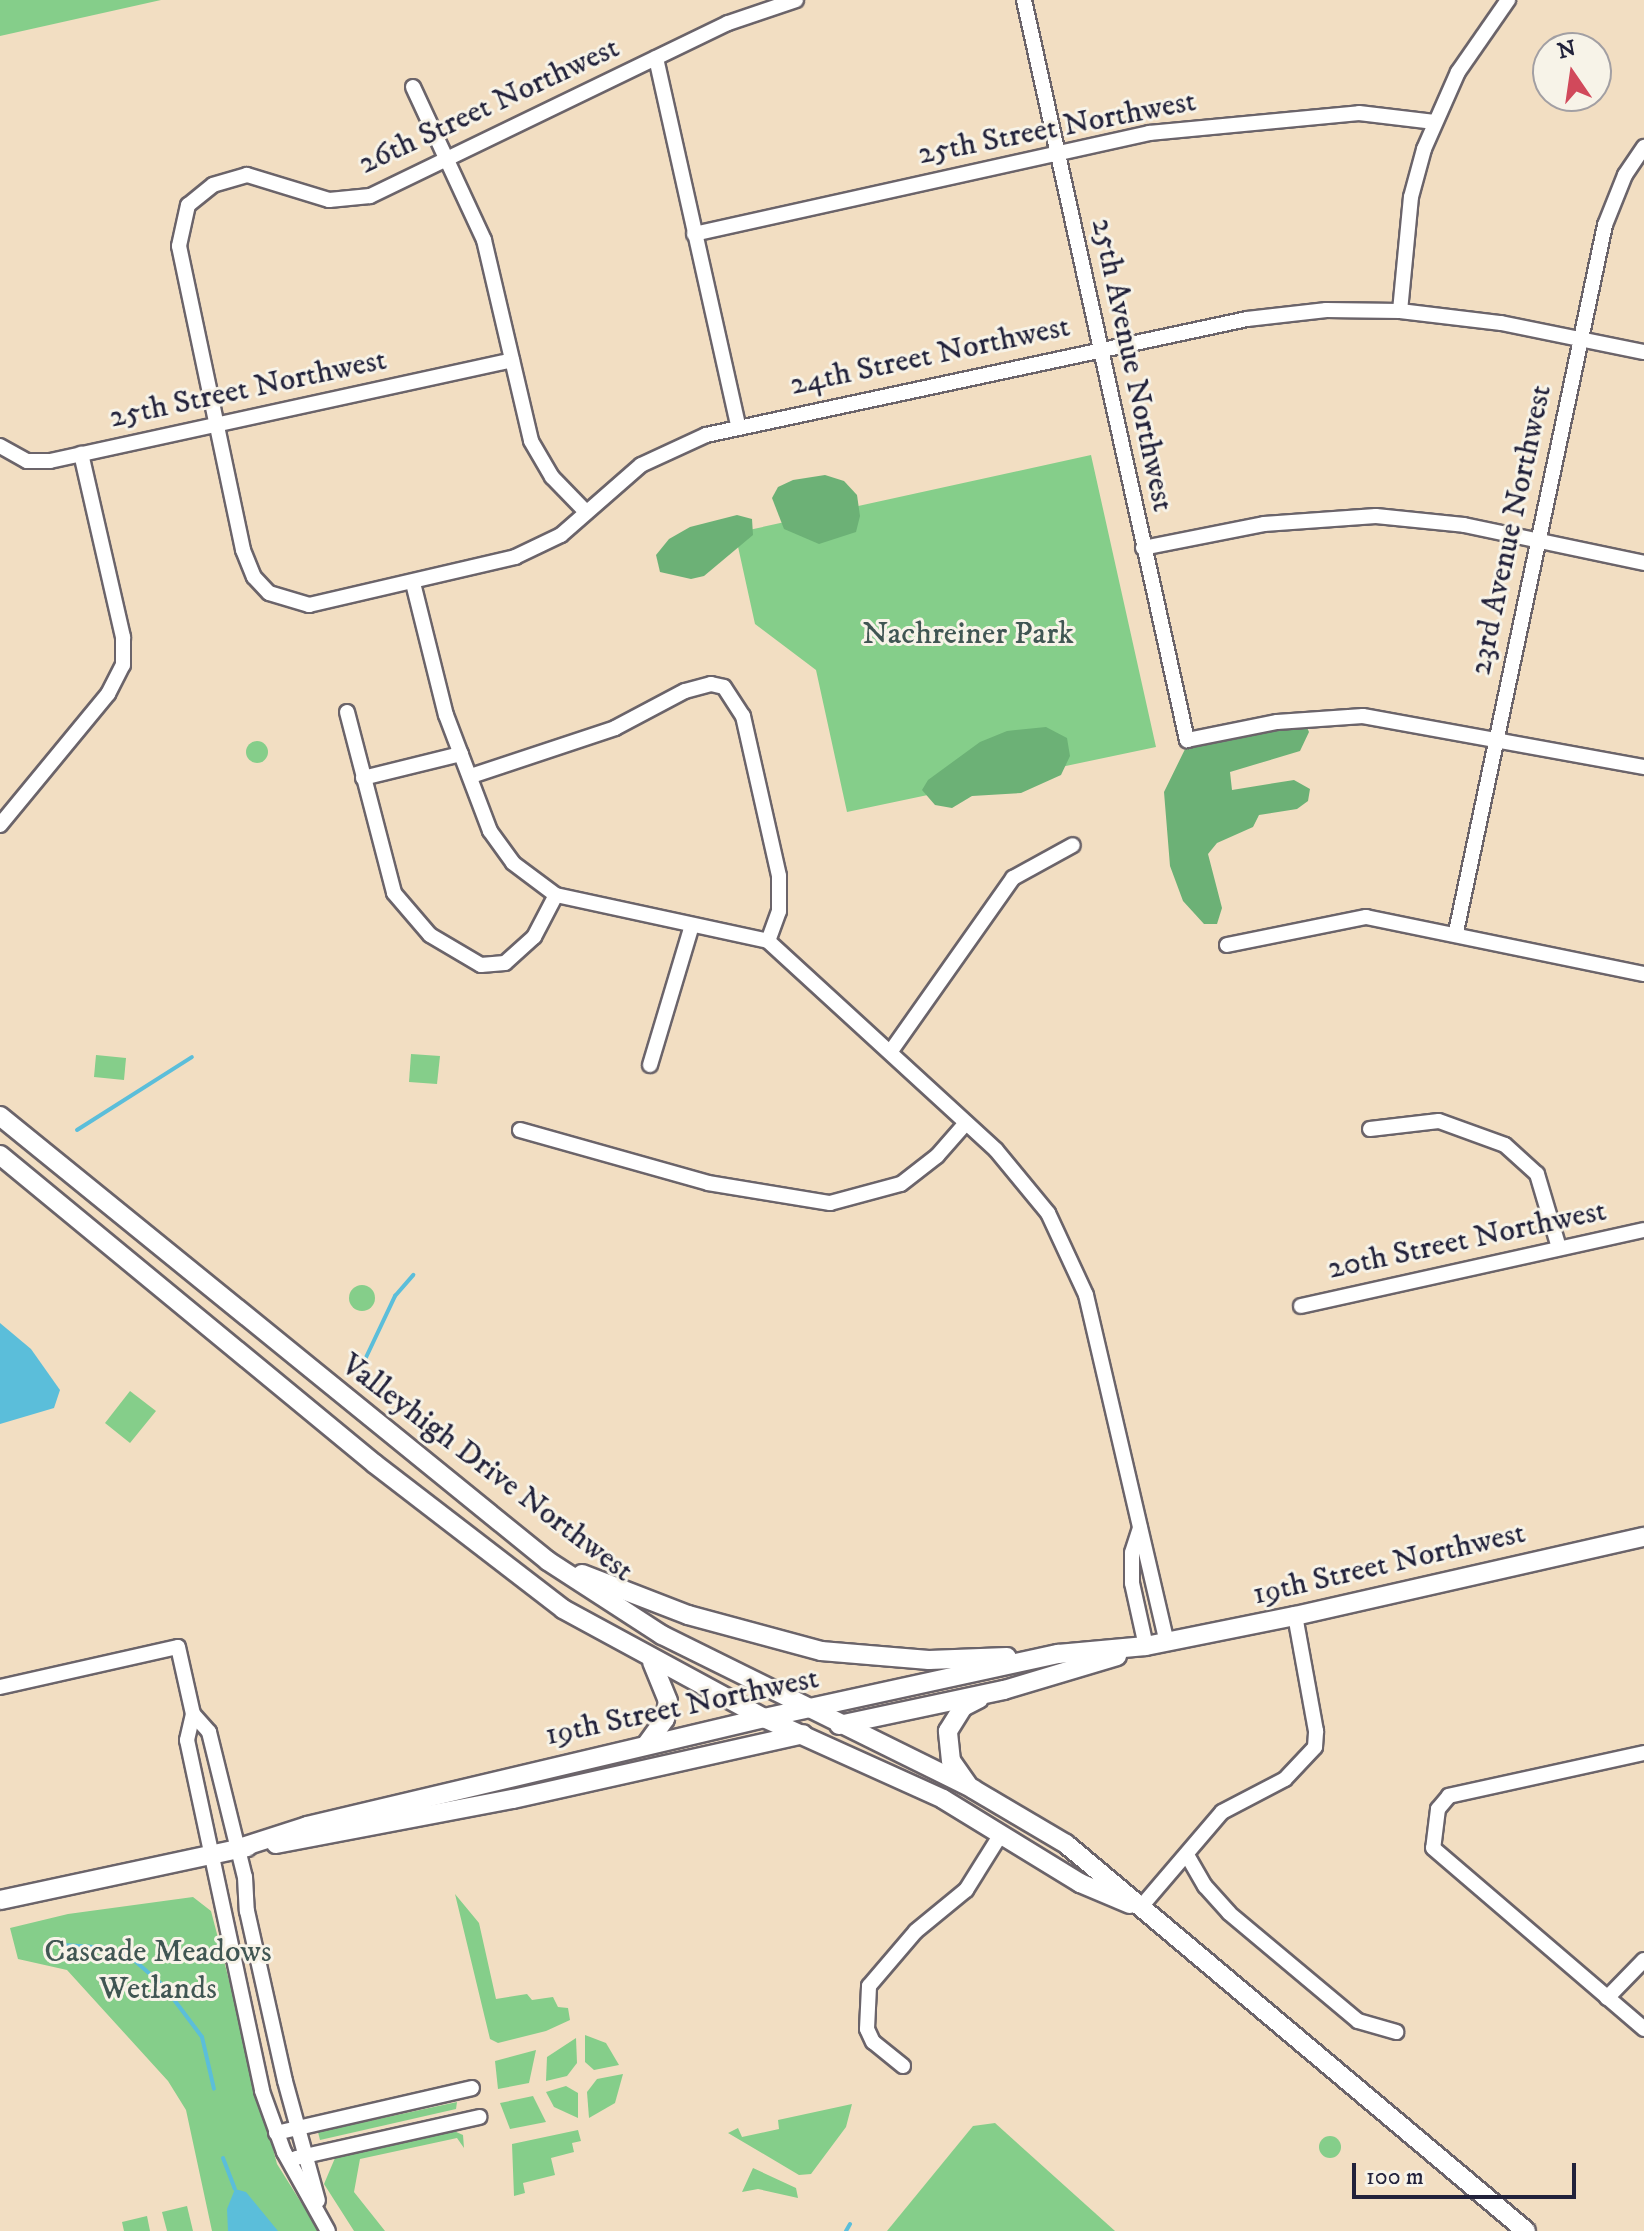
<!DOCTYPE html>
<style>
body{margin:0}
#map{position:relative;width:1644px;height:2231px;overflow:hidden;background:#f2dec2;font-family:"IM FELL DW Pica",serif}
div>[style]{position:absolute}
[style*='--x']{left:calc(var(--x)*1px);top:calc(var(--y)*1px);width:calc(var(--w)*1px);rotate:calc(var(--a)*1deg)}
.green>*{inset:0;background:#85ce8a}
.round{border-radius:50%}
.forest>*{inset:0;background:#6cb176}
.water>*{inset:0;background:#5bbeda}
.stream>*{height:4px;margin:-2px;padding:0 2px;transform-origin:2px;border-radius:2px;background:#5bbeda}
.roads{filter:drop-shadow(2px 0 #6b646a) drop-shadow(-2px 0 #6b646a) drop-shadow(0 2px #6b646a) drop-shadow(0 -2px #6b646a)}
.street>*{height:14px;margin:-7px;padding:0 7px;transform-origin:7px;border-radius:7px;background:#fff}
.secondary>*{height:18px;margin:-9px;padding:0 9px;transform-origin:9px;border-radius:9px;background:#fff}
span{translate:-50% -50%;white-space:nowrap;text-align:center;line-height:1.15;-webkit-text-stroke:6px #f7f3e8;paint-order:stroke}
.street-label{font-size:32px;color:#22223b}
.park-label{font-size:32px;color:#405653}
.north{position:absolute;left:1532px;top:32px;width:80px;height:80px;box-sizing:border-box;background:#f7f3e8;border:2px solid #a29fa3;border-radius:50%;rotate:347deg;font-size:22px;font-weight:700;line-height:32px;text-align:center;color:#22223b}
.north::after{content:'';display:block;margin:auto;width:28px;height:36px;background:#d1495b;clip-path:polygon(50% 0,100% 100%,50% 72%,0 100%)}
.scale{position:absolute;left:1352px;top:2163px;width:224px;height:36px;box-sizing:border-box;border:4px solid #22223b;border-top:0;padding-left:10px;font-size:24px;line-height:28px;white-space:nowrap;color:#22223b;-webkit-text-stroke:6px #f7f3e8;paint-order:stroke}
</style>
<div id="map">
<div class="green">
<i style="clip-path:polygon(0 0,161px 0,0 36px)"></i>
<i style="clip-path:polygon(1091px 455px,1156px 747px,847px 812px,816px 670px,755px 624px,735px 533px)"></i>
<i class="round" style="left:246px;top:741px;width:22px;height:22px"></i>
<i style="clip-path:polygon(411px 1054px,440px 1056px,437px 1084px,409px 1082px)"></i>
<i style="clip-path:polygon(96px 1055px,126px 1058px,124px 1080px,94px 1077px)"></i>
<i class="round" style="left:349px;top:1285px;width:26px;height:26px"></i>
<i style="clip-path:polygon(130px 1391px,156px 1411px,130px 1443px,105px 1423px)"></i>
<i style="clip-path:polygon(455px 1894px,479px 1923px,496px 1999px,527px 1994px,532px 2000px,553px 1997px,558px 2007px,568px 2008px,570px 2020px,546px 2031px,498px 2043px,490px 2039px)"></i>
<i style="clip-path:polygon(193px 1897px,211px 1911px,277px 2164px,319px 2231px,212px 2231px,186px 2110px,168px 2081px,67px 1970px,18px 1959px,10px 1928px,68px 1914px)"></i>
<i style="clip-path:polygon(585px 2035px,606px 2043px,619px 2065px,594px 2070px,585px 2062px)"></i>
<i style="clip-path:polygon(576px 2038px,577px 2063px,567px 2076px,546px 2081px,547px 2057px)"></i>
<i style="clip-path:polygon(536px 2050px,529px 2083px,498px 2089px,495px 2061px)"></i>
<i style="clip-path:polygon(623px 2074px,615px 2103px,589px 2118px,587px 2092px,597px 2079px)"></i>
<i style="clip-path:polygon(566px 2086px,578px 2093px,578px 2118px,554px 2107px,546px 2092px)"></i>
<i style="clip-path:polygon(533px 2096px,546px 2122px,510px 2129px,500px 2103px)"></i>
<i style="clip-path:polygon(457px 2102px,456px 2109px,320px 2140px,318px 2132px)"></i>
<i style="clip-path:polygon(852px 2104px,846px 2127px,811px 2174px,799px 2175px,728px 2133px,738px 2128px,742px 2137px,779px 2129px,778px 2120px)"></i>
<i style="clip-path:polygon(995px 2123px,1115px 2231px,887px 2231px,973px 2126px)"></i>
<i style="clip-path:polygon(578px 2130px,581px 2141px,572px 2143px,574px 2152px,551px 2158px,555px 2175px,523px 2183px,525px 2193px,514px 2196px,512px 2144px)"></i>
<i style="clip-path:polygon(454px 2131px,463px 2135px,464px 2148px,457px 2138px,360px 2159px,354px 2192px,385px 2231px,354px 2231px,324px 2184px,335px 2158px)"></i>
<i class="round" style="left:1319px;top:2136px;width:22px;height:22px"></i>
<i style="clip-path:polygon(753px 2168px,796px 2188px,798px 2198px,758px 2189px,742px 2192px)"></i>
<i style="clip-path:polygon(187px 2206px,193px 2231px,167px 2231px,162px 2212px)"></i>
<i style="clip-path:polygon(147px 2216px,150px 2231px,124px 2231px,122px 2222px)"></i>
</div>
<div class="forest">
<i style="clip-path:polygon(825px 475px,844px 481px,857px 495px,860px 516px,856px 532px,819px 544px,784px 529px,772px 498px,778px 487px,793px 480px)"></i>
<i style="clip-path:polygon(737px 515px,752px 519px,753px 535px,704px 576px,691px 579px,660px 572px,656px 555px,669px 539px,690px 527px)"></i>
<i style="clip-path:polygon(1284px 714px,1302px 716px,1309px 732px,1300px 751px,1230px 772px,1232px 790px,1294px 780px,1310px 789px,1308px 801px,1297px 809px,1259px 815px,1253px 827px,1217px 843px,1208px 854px,1222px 908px,1217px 924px,1204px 924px,1183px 901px,1170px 866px,1164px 792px,1189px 741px,1254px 729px,1270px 715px)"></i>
<i style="clip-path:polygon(1046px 727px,1067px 738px,1070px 756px,1061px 775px,1021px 793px,972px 796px,952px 808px,935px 805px,922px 790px,928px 780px,980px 742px,1007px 731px)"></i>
</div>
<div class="water">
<i style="clip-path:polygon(0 1323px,31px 1349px,60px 1390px,54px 1408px,0 1424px)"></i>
<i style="clip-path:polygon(235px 2189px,246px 2192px,278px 2231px,228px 2231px,227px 2209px)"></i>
</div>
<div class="stream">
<i style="--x:77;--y:1130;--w:136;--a:-32.4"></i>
<i style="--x:361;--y:1368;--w:80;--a:-64.7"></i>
<i style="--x:395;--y:1296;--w:28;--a:-49"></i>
<i style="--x:63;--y:1945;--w:47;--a:3.7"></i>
<i style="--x:110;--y:1948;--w:28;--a:27"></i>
<i style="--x:135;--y:1961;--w:37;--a:41"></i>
<i style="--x:163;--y:1985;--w:65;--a:53.1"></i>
<i style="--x:202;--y:2037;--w:53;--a:77"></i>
<i style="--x:223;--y:2158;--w:33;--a:69"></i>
<i style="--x:846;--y:2231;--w:8;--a:-60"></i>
</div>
<div class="roads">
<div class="street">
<i style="--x:796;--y:0;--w:72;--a:161.3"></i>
<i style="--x:728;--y:23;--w:398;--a:154.2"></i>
<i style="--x:370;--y:196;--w:41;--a:174.4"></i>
<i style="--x:329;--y:200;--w:86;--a:-163"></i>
<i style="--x:247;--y:175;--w:35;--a:164"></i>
<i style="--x:213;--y:185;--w:32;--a:141"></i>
<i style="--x:188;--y:205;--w:42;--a:102.4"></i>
<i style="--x:179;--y:246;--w:311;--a:78.1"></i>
<i style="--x:243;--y:550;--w:29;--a:68"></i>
<i style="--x:254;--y:577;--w:22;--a:47"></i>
<i style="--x:269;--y:593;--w:42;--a:16.7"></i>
<i style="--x:309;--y:605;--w:212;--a:-13.1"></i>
<i style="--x:515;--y:557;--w:51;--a:-25.6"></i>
<i style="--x:561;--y:535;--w:106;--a:-41.2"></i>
<i style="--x:641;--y:465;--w:72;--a:-24.8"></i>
<i style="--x:706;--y:435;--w:553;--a:-12.1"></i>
<i style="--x:1247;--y:319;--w:80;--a:-6.5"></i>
<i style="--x:1326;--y:310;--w:74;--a:0.8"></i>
<i style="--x:1400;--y:311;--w:102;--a:6.8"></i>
<i style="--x:1501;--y:323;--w:146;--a:11.5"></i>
<i style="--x:1024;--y:0;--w:758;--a:77.58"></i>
<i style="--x:1187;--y:740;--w:92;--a:-11.3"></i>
<i style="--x:1277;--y:722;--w:86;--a:-4"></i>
<i style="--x:1363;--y:716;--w:286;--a:10.3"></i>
<i style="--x:656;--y:58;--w:377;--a:77.4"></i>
<i style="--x:413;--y:87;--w:169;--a:65.1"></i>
<i style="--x:484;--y:240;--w:206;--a:76.8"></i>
<i style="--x:531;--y:441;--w:42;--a:59.7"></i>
<i style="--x:552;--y:477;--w:49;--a:45.8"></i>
<i style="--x:694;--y:234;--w:466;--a:-12.5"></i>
<i style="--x:1149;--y:133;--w:211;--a:-5.4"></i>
<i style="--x:1359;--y:113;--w:76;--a:6.8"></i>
<i style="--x:1400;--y:311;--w:115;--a:-84.5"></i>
<i style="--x:1411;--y:197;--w:50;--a:-74.8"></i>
<i style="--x:1424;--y:149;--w:84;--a:-66.2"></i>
<i style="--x:1458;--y:72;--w:88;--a:-55.2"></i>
<i style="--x:0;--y:446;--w:31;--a:29"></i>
<i style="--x:27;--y:461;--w:23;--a:0"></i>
<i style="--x:50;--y:461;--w:473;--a:-12.3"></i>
<i style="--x:1143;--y:548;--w:123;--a:-11.2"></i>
<i style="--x:1264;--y:524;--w:112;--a:-4.1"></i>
<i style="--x:1376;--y:516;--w:88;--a:5.8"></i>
<i style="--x:1464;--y:525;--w:184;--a:11.9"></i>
<i style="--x:413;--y:583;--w:136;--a:76"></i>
<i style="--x:446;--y:715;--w:124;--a:69.2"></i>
<i style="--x:490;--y:831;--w:39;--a:54"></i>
<i style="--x:513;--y:863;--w:54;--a:36.7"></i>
<i style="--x:556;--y:895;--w:217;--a:12.2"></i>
<i style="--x:768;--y:941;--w:309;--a:42.5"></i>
<i style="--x:996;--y:1150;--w:82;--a:50.5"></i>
<i style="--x:1048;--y:1213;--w:90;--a:65.1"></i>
<i style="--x:1086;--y:1295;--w:356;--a:76.9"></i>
<i style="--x:347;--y:712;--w:187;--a:75.4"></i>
<i style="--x:394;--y:893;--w:55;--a:49.4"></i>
<i style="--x:430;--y:935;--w:59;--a:30.5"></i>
<i style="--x:481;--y:965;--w:24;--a:-5"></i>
<i style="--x:505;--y:963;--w:39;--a:-42"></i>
<i style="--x:534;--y:937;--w:47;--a:-62.4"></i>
<i style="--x:471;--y:776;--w:152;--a:-18.4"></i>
<i style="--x:615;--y:728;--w:79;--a:-27.9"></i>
<i style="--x:685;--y:691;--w:27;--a:-15"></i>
<i style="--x:711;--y:684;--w:13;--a:13"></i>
<i style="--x:724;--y:687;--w:35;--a:57"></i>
<i style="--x:743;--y:716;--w:164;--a:77.3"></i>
<i style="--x:779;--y:876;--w:35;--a:90"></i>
<i style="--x:779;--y:911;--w:32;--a:110"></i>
<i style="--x:363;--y:778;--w:101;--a:-13.8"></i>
<i style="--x:0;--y:825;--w:170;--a:-50.5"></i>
<i style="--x:108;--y:694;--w:33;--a:-63"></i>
<i style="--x:123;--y:665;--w:28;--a:-90"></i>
<i style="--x:123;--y:637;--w:188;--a:-102.9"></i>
<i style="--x:1456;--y:932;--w:723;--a:-78.1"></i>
<i style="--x:1605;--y:225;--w:54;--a:-68.2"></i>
<i style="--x:1625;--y:175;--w:34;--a:-56"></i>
<i style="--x:1227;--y:945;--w:142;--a:-11.4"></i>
<i style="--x:1366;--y:917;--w:284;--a:11.6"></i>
<i style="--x:891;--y:1051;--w:212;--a:-54.8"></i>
<i style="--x:1013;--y:878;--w:68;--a:-28.8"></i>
<i style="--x:650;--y:1065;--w:146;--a:-73.3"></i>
<i style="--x:1370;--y:1129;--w:69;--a:-6.6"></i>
<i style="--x:1439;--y:1121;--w:70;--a:20"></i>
<i style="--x:1505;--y:1145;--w:43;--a:42.2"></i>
<i style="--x:1537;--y:1174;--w:77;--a:73.4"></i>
<i style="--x:520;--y:1130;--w:195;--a:15.7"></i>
<i style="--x:708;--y:1183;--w:124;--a:9.3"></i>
<i style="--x:830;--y:1203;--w:73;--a:-15"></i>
<i style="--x:901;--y:1184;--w:46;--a:-37.9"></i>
<i style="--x:937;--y:1156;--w:44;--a:-48.7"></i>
<i style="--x:1301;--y:1306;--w:351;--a:-12.5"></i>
<i style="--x:1140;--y:1528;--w:26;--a:108"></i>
<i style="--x:1132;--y:1553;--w:30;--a:90"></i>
<i style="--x:1132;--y:1583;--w:65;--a:77.5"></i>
<i style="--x:0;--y:1687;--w:182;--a:-12.7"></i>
<i style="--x:178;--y:1647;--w:69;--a:77.4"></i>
<i style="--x:193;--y:1714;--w:27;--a:103"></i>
<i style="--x:187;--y:1740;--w:359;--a:77.9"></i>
<i style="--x:262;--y:2091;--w:65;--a:70.2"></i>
<i style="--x:284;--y:2152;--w:90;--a:60.9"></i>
<i style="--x:193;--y:1714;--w:24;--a:48"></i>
<i style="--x:209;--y:1732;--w:149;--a:76.1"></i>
<i style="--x:245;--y:1877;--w:34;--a:87"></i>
<i style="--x:247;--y:1911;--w:174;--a:77.4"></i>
<i style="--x:285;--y:2081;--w:124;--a:74.6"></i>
<i style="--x:1644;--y:1753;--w:200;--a:167.6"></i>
<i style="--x:1449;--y:1796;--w:17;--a:130"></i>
<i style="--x:1438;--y:1809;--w:39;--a:97"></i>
<i style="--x:1433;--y:1848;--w:278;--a:40.6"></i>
<i style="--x:1187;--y:1855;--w:36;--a:60"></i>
<i style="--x:1205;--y:1886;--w:36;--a:48"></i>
<i style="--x:1229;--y:1913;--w:168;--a:39.9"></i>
<i style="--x:1358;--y:2021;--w:40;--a:16"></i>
<i style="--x:1140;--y:1908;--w:126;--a:-49.5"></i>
<i style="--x:1222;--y:1812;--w:71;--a:-27.6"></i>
<i style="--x:1285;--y:1779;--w:44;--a:-46.8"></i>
<i style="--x:1315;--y:1747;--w:16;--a:-86"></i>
<i style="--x:1316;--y:1731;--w:117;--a:-100.3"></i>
<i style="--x:1607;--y:1998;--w:53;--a:-45.8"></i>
<i style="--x:903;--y:2066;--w:38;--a:-141"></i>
<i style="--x:873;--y:2042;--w:14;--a:-115"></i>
<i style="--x:867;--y:2029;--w:43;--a:-87.3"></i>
<i style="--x:869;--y:1986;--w:72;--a:-49.5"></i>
<i style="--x:916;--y:1931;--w:65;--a:-39.4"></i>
<i style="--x:966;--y:1890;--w:66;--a:-58"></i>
<i style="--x:276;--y:2133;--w:201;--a:-12.9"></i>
<i style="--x:296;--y:2158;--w:188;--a:-12.6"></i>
</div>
<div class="secondary">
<i style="--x:0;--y:1116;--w:706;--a:39.08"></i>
<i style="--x:548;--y:1561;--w:136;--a:33"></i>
<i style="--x:662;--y:1635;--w:347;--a:26.3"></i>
<i style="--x:973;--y:1789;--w:108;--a:30.6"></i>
<i style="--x:1066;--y:1844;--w:601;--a:40.07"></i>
<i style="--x:0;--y:1155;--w:486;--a:39.5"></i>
<i style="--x:375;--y:1464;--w:237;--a:37.6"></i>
<i style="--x:563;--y:1609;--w:229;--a:28.5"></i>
<i style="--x:764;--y:1718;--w:196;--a:24.3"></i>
<i style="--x:943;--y:1799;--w:161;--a:31.5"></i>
<i style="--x:1080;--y:1883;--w:54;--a:22.8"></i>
<i style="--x:582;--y:1574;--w:114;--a:21.1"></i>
<i style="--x:688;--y:1615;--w:138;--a:15.1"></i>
<i style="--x:821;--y:1651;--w:108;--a:4.8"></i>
<i style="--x:929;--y:1660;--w:78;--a:-2.2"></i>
<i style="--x:839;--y:1725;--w:169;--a:-12"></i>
<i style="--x:1004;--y:1690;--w:118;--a:-16.7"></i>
<i style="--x:646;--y:1745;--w:32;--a:-54"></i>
<i style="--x:665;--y:1719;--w:18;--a:-81"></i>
<i style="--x:668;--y:1701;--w:42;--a:-112.3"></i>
<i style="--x:968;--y:1785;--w:29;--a:-125"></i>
<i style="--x:951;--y:1761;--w:30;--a:-96"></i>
<i style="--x:948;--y:1731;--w:28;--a:-58"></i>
<i style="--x:963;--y:1707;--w:18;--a:-27"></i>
<i style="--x:276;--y:1844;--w:241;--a:-10.8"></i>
<i style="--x:513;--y:1799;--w:297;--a:-12.6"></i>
<i style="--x:236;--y:1849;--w:75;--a:-17.9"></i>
<i style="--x:307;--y:1826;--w:470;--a:-13.3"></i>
<i style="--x:764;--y:1718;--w:301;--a:-12.3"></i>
<i style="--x:1058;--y:1654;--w:88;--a:-5.2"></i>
<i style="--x:1146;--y:1646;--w:152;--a:-11.4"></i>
<i style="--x:1295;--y:1616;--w:358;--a:-12.8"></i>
<i style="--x:0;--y:1900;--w:253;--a:-12.1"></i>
</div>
</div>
<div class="street-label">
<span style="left:489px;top:106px;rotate:-25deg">26th Street Northwest</span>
<span style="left:1057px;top:128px;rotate:-11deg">25th Street Northwest</span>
<span style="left:930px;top:356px;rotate:-12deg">24th Street Northwest</span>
<span style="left:1132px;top:365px;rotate:78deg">25th Avenue Northwest</span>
<span style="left:248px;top:389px;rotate:-12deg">25th Street Northwest</span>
<span style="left:1511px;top:530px;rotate:-78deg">23rd Avenue Northwest</span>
<span style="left:1467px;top:1240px;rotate:-12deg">20th Street Northwest</span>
<span style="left:487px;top:1468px;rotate:37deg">Valleyhigh Drive Northwest</span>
<span style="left:1389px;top:1564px;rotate:-13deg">19th Street Northwest</span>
<span style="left:682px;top:1707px;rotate:-12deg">19th Street Northwest</span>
</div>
<div class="park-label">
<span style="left:968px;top:634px">Nachreiner Park</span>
<span style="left:158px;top:1971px">Cascade Meadows<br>Wetlands</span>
</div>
<div class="north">N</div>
<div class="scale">100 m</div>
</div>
